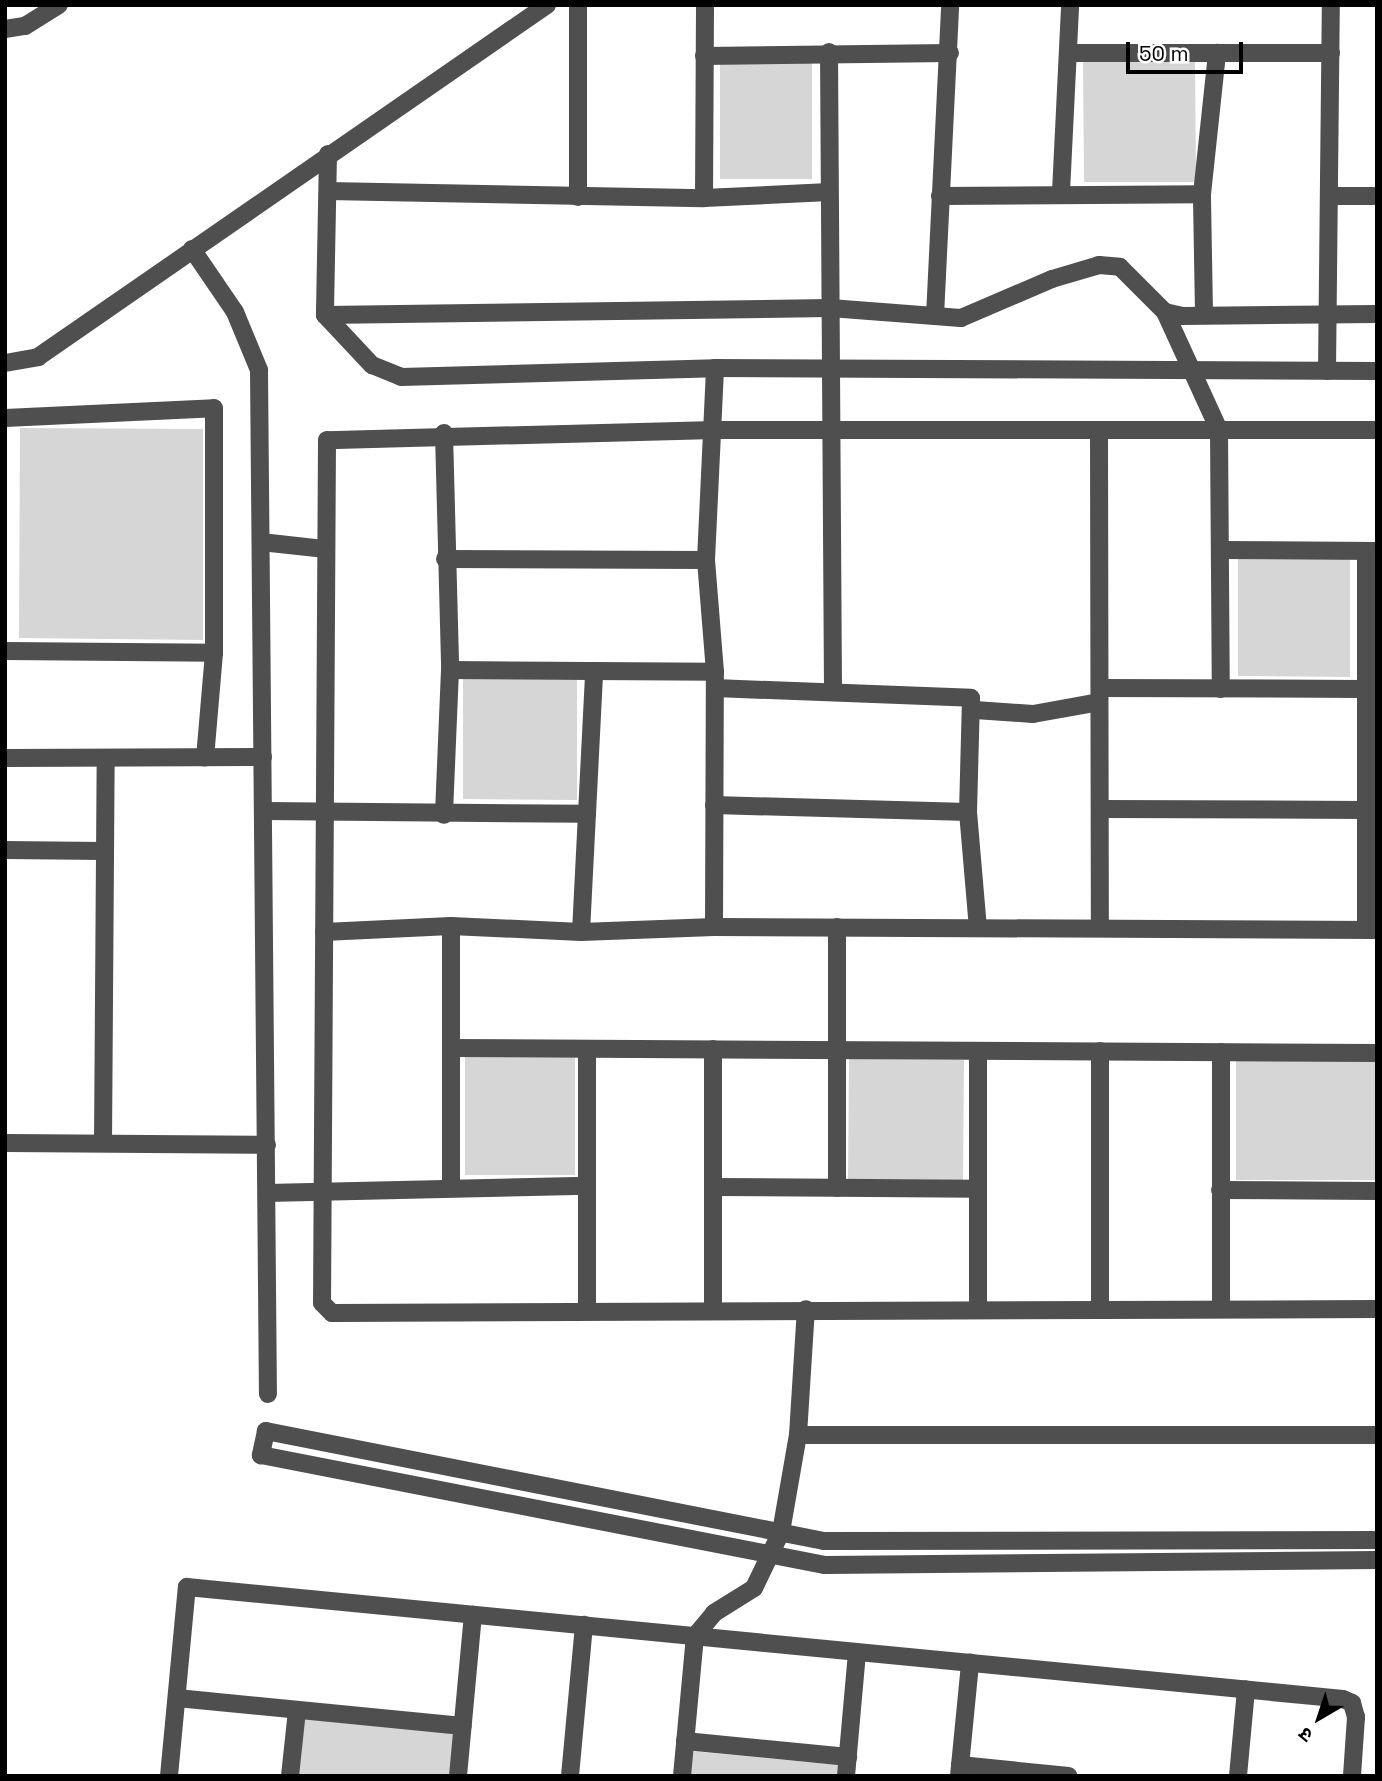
<!DOCTYPE html>
<meta charset="utf-8">
<style>
body{margin:0}
#map{position:relative;width:1382px;height:1781px;overflow:hidden;background:#fff;font-family:"Space Grotesk","Noto Sans Devanagari",sans-serif}
div>[style]{position:absolute}
[style*='--x']{left:calc(var(--x)*1px);top:calc(var(--y)*1px);width:calc(var(--w)*1px);rotate:calc(var(--a)*1deg)}
.green>*{inset:0;background:#d6d6d6}
.minor>*{height:18px;margin:-9px;padding:0 9px;transform-origin:9px;border-radius:9px;background:#4f4f4f}
span{translate:-50% -50%;white-space:nowrap;text-align:center;line-height:1.15;-webkit-text-stroke:7px #fff;paint-order:stroke}
.frame{position:absolute;inset:0;border:7px solid #000;pointer-events:none}
.north{position:absolute;left:1284px;top:1683px;width:70px;height:70px;-webkit-text-stroke:5px #fff;paint-order:stroke;rotate:219deg;font-size:19px;font-weight:700;line-height:28px;text-align:center;color:#000}
.north::after{content:'';display:block;margin:auto;width:24px;height:32px;background:#000;clip-path:polygon(50% 0,100% 100%,50% 72%,0 100%)}
.scale{position:absolute;left:1126px;top:42px;width:117px;height:32px;box-sizing:border-box;border:4px solid #000;border-top:0;padding-left:9px;font-size:21px;line-height:24px;white-space:nowrap;color:#000;-webkit-text-stroke:5px #fff;paint-order:stroke}
</style>
<div id="map">
<div class="green">
<i style="clip-path:polygon(720px 58px,812px 58px,812px 179px,720px 179px)"></i>
<i style="clip-path:polygon(1083px 59px,1195px 60px,1196px 182px,1084px 182px)"></i>
<i style="clip-path:polygon(20px 428px,203px 429px,203px 640px,19px 638px)"></i>
<i style="clip-path:polygon(1238px 558px,1350px 559px,1350px 677px,1238px 676px)"></i>
<i style="clip-path:polygon(463px 679px,577px 680px,577px 800px,463px 799px)"></i>
<i style="clip-path:polygon(465px 1056px,575px 1057px,575px 1175px,465px 1175px)"></i>
<i style="clip-path:polygon(1236px 1058px,1377px 1059px,1377px 1180px,1236px 1180px)"></i>
<i style="clip-path:polygon(849px 1059px,964px 1060px,963px 1180px,848px 1179px)"></i>
<i style="clip-path:polygon(304px 1716px,456px 1730px,451px 1776px,298px 1776px)"></i>
<i style="clip-path:polygon(691px 1751px,839px 1765px,838px 1776px,689px 1776px)"></i>
</div>
<div class="minor">
<i style="--x:578;--y:5;--w:192;--a:90"></i>
<i style="--x:5;--y:29;--w:20;--a:-9"></i>
<i style="--x:25;--y:26;--w:40;--a:-32"></i>
<i style="--x:829;--y:52;--w:637;--a:89.64"></i>
<i style="--x:1070;--y:53;--w:261;--a:0"></i>
<i style="--x:704;--y:56;--w:246;--a:-0.7"></i>
<i style="--x:328;--y:154;--w:161;--a:91.1"></i>
<i style="--x:325;--y:315;--w:505;--a:-0.79"></i>
<i style="--x:830;--y:308;--w:131;--a:4.4"></i>
<i style="--x:961;--y:318;--w:99;--a:-23.2"></i>
<i style="--x:1052;--y:279;--w:49;--a:-16.6"></i>
<i style="--x:1099;--y:265;--w:21;--a:5"></i>
<i style="--x:1120;--y:267;--w:64;--a:45"></i>
<i style="--x:1165;--y:312;--w:18;--a:13"></i>
<i style="--x:1183;--y:316;--w:194;--a:-0.6"></i>
<i style="--x:328;--y:191;--w:376;--a:1.1"></i>
<i style="--x:704;--y:198;--w:125;--a:-2.7"></i>
<i style="--x:1061;--y:192;--w:187;--a:-87.2"></i>
<i style="--x:940;--y:196;--w:262;--a:-0.4"></i>
<i style="--x:1332;--y:196;--w:45;--a:0"></i>
<i style="--x:704;--y:198;--w:193;--a:-89.7"></i>
<i style="--x:192;--y:249;--w:76;--a:55.7"></i>
<i style="--x:235;--y:312;--w:63;--a:67.5"></i>
<i style="--x:259;--y:370;--w:1024;--a:89.5"></i>
<i style="--x:1165;--y:312;--w:130;--a:65.4"></i>
<i style="--x:1219;--y:430;--w:259;--a:89.6"></i>
<i style="--x:1204;--y:313;--w:119;--a:-91"></i>
<i style="--x:1202;--y:194;--w:142;--a:-83.9"></i>
<i style="--x:325;--y:315;--w:69;--a:46.8"></i>
<i style="--x:372;--y:365;--w:31;--a:22"></i>
<i style="--x:401;--y:377;--w:314;--a:-1.6"></i>
<i style="--x:715;--y:368;--w:662;--a:0.26"></i>
<i style="--x:935;--y:316;--w:311;--a:-87.2"></i>
<i style="--x:5;--y:363;--w:34;--a:-10"></i>
<i style="--x:38;--y:357;--w:619;--a:-34.67"></i>
<i style="--x:1327;--y:371;--w:366;--a:-89.4"></i>
<i style="--x:5;--y:418;--w:209;--a:-2.7"></i>
<i style="--x:214;--y:408;--w:245;--a:90"></i>
<i style="--x:214;--y:653;--w:105;--a:94.9"></i>
<i style="--x:1099;--y:430;--w:498;--a:89.9"></i>
<i style="--x:1377;--y:430;--w:662;--a:180"></i>
<i style="--x:715;--y:430;--w:388;--a:178.5"></i>
<i style="--x:327;--y:440;--w:863;--a:90.33"></i>
<i style="--x:322;--y:1303;--w:14;--a:45"></i>
<i style="--x:332;--y:1313;--w:1045;--a:-0.22"></i>
<i style="--x:444;--y:433;--w:237;--a:88.5"></i>
<i style="--x:450;--y:670;--w:145;--a:92.4"></i>
<i style="--x:261;--y:542;--w:63;--a:6.3"></i>
<i style="--x:1220;--y:550;--w:157;--a:0.4"></i>
<i style="--x:445;--y:559;--w:261;--a:0.2"></i>
<i style="--x:5;--y:651;--w:209;--a:0.5"></i>
<i style="--x:450;--y:670;--w:265;--a:0.4"></i>
<i style="--x:715;--y:688;--w:256;--a:2.2"></i>
<i style="--x:971;--y:698;--w:114;--a:91.5"></i>
<i style="--x:968;--y:812;--w:116;--a:85.1"></i>
<i style="--x:1100;--y:688;--w:266;--a:0.2"></i>
<i style="--x:975;--y:710;--w:58;--a:3.9"></i>
<i style="--x:1033;--y:714;--w:67;--a:-10.3"></i>
<i style="--x:5;--y:758;--w:258;--a:-0.2"></i>
<i style="--x:714;--y:805;--w:254;--a:1.6"></i>
<i style="--x:1100;--y:809;--w:266;--a:0.2"></i>
<i style="--x:264;--y:811;--w:323;--a:0.5"></i>
<i style="--x:5;--y:850;--w:98;--a:0.6"></i>
<i style="--x:714;--y:927;--w:255;--a:-89.8"></i>
<i style="--x:715;--y:672;--w:112;--a:-94.6"></i>
<i style="--x:706;--y:560;--w:192;--a:-87.3"></i>
<i style="--x:1366;--y:930;--w:379;--a:-90"></i>
<i style="--x:324;--y:932;--w:127;--a:-2.7"></i>
<i style="--x:451;--y:926;--w:130;--a:2.6"></i>
<i style="--x:581;--y:932;--w:133;--a:-2.2"></i>
<i style="--x:714;--y:927;--w:663;--a:0.26"></i>
<i style="--x:581;--y:932;--w:261;--a:-87.1"></i>
<i style="--x:451;--y:1048;--w:926;--a:0.31"></i>
<i style="--x:587;--y:1049;--w:260;--a:90"></i>
<i style="--x:5;--y:1143;--w:262;--a:0.4"></i>
<i style="--x:103;--y:1143;--w:385;--a:-89.6"></i>
<i style="--x:451;--y:1185;--w:259;--a:-90"></i>
<i style="--x:713;--y:1187;--w:265;--a:0.4"></i>
<i style="--x:837;--y:1188;--w:261;--a:-90"></i>
<i style="--x:1220;--y:1190;--w:157;--a:0.4"></i>
<i style="--x:267;--y:1193;--w:320;--a:-1.3"></i>
<i style="--x:713;--y:1309;--w:260;--a:-90"></i>
<i style="--x:978;--y:1309;--w:258;--a:-90"></i>
<i style="--x:1100;--y:1309;--w:258;--a:-90"></i>
<i style="--x:1221;--y:1309;--w:257;--a:-90"></i>
<i style="--x:798;--y:1435;--w:579;--a:0"></i>
<i style="--x:1377;--y:1540;--w:553;--a:179.9"></i>
<i style="--x:824;--y:1541;--w:569;--a:-168.85"></i>
<i style="--x:266;--y:1431;--w:25;--a:102"></i>
<i style="--x:261;--y:1455;--w:575;--a:11.04"></i>
<i style="--x:825;--y:1565;--w:552;--a:-0.52"></i>
<i style="--x:177;--y:1698;--w:287;--a:5.6"></i>
<i style="--x:685;--y:1741;--w:164;--a:5.6"></i>
<i style="--x:960;--y:1765;--w:109;--a:5.8"></i>
<i style="--x:169;--y:1776;--w:190;--a:-84.6"></i>
<i style="--x:187;--y:1587;--w:1161;--a:5.53"></i>
<i style="--x:1343;--y:1699;--w:10;--a:24"></i>
<i style="--x:1352;--y:1703;--w:15;--a:74"></i>
<i style="--x:1356;--y:1717;--w:59;--a:93.9"></i>
<i style="--x:290;--y:1776;--w:66;--a:-83.9"></i>
<i style="--x:458;--y:1776;--w:162;--a:-84.7"></i>
<i style="--x:570;--y:1776;--w:152;--a:-84.7"></i>
<i style="--x:682;--y:1776;--w:141;--a:-84.7"></i>
<i style="--x:695;--y:1636;--w:30;--a:-50"></i>
<i style="--x:714;--y:1613;--w:47;--a:-32"></i>
<i style="--x:754;--y:1588;--w:62;--a:-64.3"></i>
<i style="--x:781;--y:1532;--w:98;--a:-80.1"></i>
<i style="--x:798;--y:1435;--w:126;--a:-86.4"></i>
<i style="--x:846;--y:1776;--w:124;--a:-84.9"></i>
<i style="--x:959;--y:1776;--w:114;--a:-84.4"></i>
<i style="--x:1238;--y:1776;--w:87;--a:-84.7"></i>
</div>
<div class="frame"></div>
<div class="north">उ</div>
<div class="scale">50 m</div>
</div>
